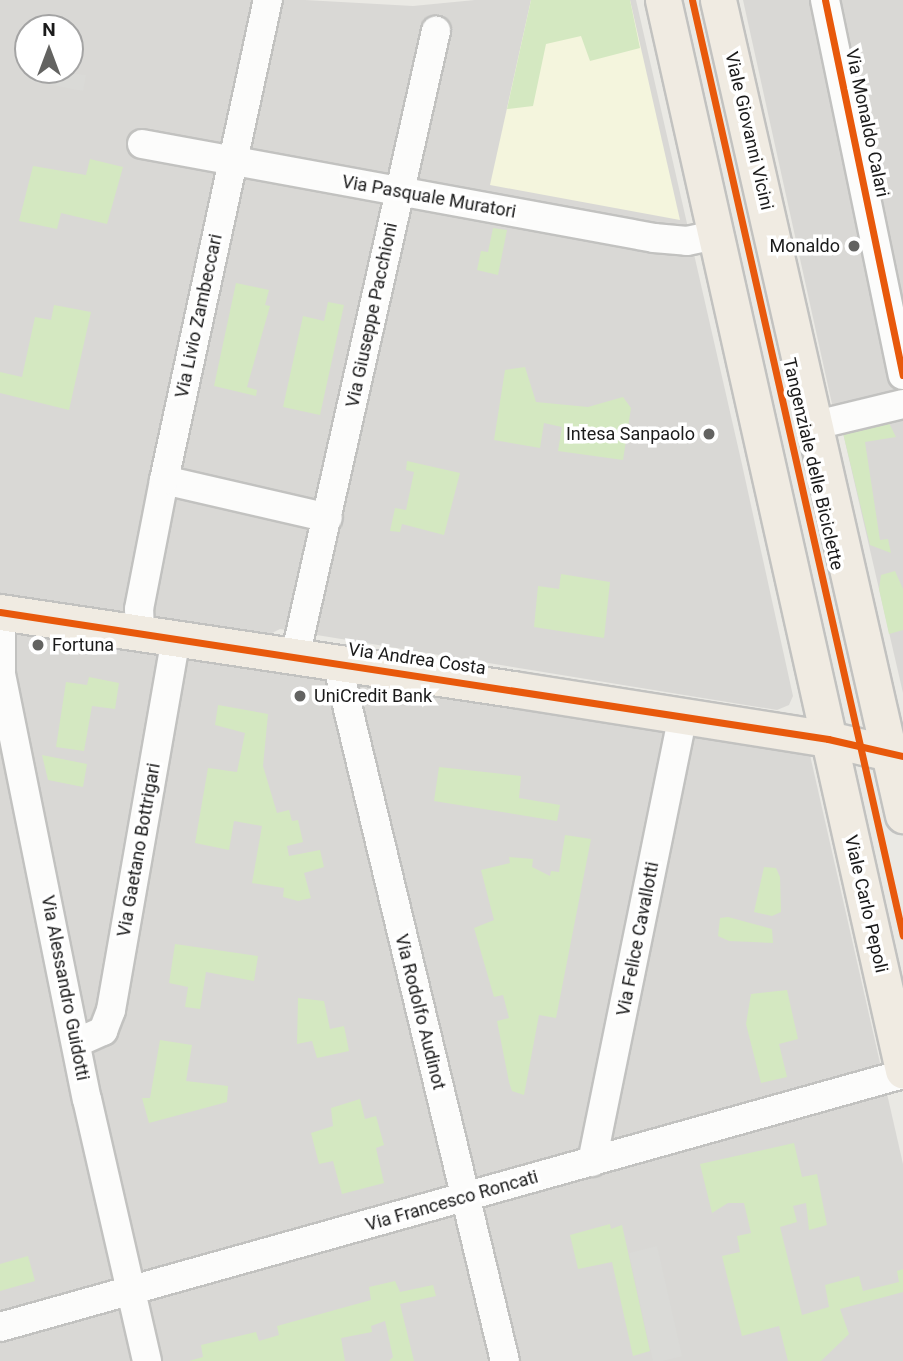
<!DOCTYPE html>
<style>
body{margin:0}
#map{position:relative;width:903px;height:1361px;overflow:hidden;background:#eae9e4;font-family:Roboto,sans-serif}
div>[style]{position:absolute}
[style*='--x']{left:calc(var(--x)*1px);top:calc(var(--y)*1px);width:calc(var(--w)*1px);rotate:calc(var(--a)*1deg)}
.residential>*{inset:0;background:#d9d8d5}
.education>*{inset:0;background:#f4f5dd}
.grass>*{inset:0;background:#d4e8c1}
.parking>*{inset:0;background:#dadad7}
.roads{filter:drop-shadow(2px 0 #c2c2c0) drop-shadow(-2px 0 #c2c2c0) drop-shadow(0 2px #c2c2c0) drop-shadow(0 -2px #c2c2c0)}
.minor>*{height:28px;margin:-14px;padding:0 14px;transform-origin:14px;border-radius:14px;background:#fcfcfb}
.major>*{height:35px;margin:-17.5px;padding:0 17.5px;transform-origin:17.5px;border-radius:17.5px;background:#f0ebe2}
.cycleway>*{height:7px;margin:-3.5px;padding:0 3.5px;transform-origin:3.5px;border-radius:3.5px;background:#e8590c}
.dots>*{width:19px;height:19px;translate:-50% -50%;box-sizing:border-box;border:4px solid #fff;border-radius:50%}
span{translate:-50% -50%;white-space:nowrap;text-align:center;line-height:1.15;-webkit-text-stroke:7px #fff;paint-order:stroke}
.street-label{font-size:18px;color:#1b1b1b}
.poi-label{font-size:18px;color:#1b1b1b}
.right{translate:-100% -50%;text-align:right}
.left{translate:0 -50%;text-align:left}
.north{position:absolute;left:14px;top:14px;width:70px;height:70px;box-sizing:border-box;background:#fff;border:2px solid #a4a4a4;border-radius:50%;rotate:0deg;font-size:19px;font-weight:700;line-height:28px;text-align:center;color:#1b1b1b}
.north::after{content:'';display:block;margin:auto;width:24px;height:32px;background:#636361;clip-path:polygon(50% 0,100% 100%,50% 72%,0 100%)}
</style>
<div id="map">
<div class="residential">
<i style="clip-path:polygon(evenodd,0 0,305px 0,413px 6px,475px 0,636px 0,741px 460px,793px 696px,789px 705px,777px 710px,280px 629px,270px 634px,0 593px,0 0,28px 28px,70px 28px,70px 70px,28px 70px,28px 28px)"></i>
<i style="clip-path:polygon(743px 0,903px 0,903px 693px,843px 433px,832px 404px)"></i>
<i style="clip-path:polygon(0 627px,810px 755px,903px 1164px,903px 1361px,0 1361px)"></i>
</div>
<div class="education">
<i style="clip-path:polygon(531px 0,630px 0,680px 220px,490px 185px)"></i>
</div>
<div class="grass">
<i style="clip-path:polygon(531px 0,630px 0,640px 48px,590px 61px,581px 36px,546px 44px,533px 106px,507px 109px)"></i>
<i style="clip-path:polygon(90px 159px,123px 167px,107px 224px,61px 213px,57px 229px,19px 221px,33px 166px,86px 175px)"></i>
<i style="clip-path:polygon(493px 228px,507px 230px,498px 275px,477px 270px,481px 251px,488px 252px)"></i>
<i style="clip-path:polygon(236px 283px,269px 290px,265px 305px,270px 306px,247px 387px,257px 390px,256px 396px,214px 386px)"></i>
<i style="clip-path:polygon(328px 302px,344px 305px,320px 415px,283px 407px,303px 316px,324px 321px)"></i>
<i style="clip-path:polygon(54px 305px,91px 312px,69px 410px,0 393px,0 372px,22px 377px,35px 317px,51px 320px)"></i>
<i style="clip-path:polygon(525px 367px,536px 402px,588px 407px,623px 397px,631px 408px,623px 460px,558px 451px,562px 427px,544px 423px,540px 448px,494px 440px,505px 370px)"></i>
<i style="clip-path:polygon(889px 423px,896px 437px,865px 442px,880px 540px,888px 539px,891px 553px,870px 545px,843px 433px)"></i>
<i style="clip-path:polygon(407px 461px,460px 473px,444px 535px,402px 524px,400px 532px,390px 531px,395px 508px,406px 510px,414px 472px,406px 470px)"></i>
<i style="clip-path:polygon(895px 571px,903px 589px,903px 630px,889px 634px,879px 589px,881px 575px)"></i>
<i style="clip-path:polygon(561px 574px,610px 582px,604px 638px,534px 627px,538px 586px,559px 589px)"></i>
<i style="clip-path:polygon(89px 677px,119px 683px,115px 709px,92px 706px,84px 751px,56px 747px,66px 682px,87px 685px)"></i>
<i style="clip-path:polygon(218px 705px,268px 714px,263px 766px,277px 813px,289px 810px,292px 821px,298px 820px,303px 842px,287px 846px,289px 856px,320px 850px,324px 867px,304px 873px,311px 898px,298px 901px,283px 897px,284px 888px,252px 883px,262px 826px,234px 821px,229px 850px,195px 843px,208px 768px,237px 772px,245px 733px,215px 725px)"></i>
<i style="clip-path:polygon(42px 755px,87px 764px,83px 787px,48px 780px)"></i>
<i style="clip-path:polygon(439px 767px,521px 776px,519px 798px,560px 805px,557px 821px,434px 801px)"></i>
<i style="clip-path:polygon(565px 835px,591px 839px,556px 1018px,539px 1015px,524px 1095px,512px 1091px,509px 1082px,497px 1021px,509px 1018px,503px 995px,494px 997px,474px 928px,494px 920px,481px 870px,510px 863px,509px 857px,533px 859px,532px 867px,550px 876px,551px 871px,559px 872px)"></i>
<i style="clip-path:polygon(764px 867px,776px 868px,780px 877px,781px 912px,772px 916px,754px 912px)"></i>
<i style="clip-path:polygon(728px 917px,772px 929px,773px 943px,729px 941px,718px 936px,720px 918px)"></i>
<i style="clip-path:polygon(175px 944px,258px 956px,254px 981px,206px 972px,200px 1009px,185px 1007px,188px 987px,169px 983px)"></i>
<i style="clip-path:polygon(787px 990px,798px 1039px,779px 1044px,787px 1077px,761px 1083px,746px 1024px,751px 994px)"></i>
<i style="clip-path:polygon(298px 998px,324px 1001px,330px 1029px,344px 1026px,349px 1051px,317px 1058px,312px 1041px,297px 1044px)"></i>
<i style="clip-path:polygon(160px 1040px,192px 1045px,186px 1081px,228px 1086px,227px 1102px,149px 1123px,142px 1098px,150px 1098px)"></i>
<i style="clip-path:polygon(360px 1099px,365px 1119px,376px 1116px,384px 1145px,376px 1148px,384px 1183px,342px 1194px,333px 1161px,319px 1164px,311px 1133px,333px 1126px,331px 1108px)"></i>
<i style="clip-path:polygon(794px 1143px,802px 1177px,817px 1174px,827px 1225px,809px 1230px,806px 1203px,793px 1206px,797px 1222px,780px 1227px,802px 1315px,829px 1307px,825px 1285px,859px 1276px,863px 1291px,899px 1282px,897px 1271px,903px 1269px,903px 1292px,840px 1309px,849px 1334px,821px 1361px,788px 1361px,779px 1326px,742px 1336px,722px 1256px,740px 1252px,737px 1236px,751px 1233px,744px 1203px,728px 1203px,712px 1213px,700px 1164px)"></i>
<i style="clip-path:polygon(610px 1224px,611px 1229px,622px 1225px,650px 1351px,633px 1356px,612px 1262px,578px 1269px,570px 1235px)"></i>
<i style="clip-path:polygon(28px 1256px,35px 1281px,0 1291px,0 1264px)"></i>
<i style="clip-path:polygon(395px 1281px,400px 1292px,433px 1285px,436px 1296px,400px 1304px,414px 1361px,389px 1361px,393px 1357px,385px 1321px,371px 1326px,372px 1332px,341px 1338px,345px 1361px,189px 1361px,203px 1357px,201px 1345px,256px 1332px,259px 1341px,279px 1335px,277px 1326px,371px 1300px,369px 1287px)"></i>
</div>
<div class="parking">
<i style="clip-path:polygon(33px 70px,86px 75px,83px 91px,31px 81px)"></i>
<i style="clip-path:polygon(657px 1246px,682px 1356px,663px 1361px,653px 1361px,629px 1253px)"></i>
</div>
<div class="roads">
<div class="minor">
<i style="--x:825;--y:0;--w:383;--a:78.3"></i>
<i style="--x:142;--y:144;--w:521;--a:10.4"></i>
<i style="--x:654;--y:238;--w:33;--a:5"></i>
<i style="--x:687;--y:241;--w:30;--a:-12"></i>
<i style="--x:816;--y:425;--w:89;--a:-13.6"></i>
<i style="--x:164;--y:480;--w:168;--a:13"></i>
<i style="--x:1;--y:612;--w:62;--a:90"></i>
<i style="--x:1;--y:674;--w:434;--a:78.6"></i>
<i style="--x:87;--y:1099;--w:269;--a:77.1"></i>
<i style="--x:140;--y:634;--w:25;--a:-92"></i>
<i style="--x:139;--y:609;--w:131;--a:-79"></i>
<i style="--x:164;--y:480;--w:491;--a:-77.8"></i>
<i style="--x:295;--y:657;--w:642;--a:-77.31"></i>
<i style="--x:337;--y:663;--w:718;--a:76.47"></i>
<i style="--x:76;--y:1043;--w:30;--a:-24"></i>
<i style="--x:103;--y:1031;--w:22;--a:-69"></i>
<i style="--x:111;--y:1010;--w:377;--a:-80.1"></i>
<i style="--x:592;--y:1162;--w:455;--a:-78.5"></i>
<i style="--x:0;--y:1327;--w:938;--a:-15.65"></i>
</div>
<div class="major">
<i style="--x:663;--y:0;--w:1097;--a:77.36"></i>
<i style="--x:718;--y:0;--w:836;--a:77.21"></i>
<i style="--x:0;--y:612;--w:519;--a:8.54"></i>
<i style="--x:513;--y:689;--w:319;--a:9"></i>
<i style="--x:828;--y:739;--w:63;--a:12.9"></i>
</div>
</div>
<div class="cycleway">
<i style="--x:692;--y:0;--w:959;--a:77.3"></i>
<i style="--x:825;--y:0;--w:383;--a:78.3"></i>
<i style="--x:0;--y:612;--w:838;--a:8.72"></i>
<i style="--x:828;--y:739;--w:77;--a:12.8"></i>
</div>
<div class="dots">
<i style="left:854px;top:246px;background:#636361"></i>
<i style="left:709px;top:434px;background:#636361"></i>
<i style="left:38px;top:645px;background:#636361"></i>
<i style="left:300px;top:696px;background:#636361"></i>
</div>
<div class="street-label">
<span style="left:867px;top:123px;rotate:78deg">Via Monaldo Calari</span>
<span style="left:749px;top:131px;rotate:77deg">Viale Giovanni Vicini</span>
<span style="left:429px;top:197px;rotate:10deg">Via Pasquale Muratori</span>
<span style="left:372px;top:315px;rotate:-78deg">Via Giuseppe Pacchioni</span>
<span style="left:199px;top:316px;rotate:-78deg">Via Livio Zambeccari</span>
<span style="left:813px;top:464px;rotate:77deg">Tangenziale delle Biciclette</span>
<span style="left:417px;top:659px;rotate:8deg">Via Andrea Costa</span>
<span style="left:139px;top:850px;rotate:-80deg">Via Gaetano Bottrigari</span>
<span style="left:866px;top:904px;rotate:77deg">Viale Carlo Pepoli</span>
<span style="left:638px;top:939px;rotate:-79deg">Via Felice Cavallotti</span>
<span style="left:65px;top:988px;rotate:79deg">Via Alessandro Guidotti</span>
<span style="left:420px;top:1012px;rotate:76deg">Via Rodolfo Audinot</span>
<span style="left:452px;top:1201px;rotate:-16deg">Via Francesco Roncati</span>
</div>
<div class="poi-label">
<span class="right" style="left:840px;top:246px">Monaldo</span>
<span class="right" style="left:695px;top:434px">Intesa Sanpaolo</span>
<span class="left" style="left:52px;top:645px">Fortuna</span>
<span class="left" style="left:314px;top:696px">UniCredit Bank</span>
</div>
<div class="north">N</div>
</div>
